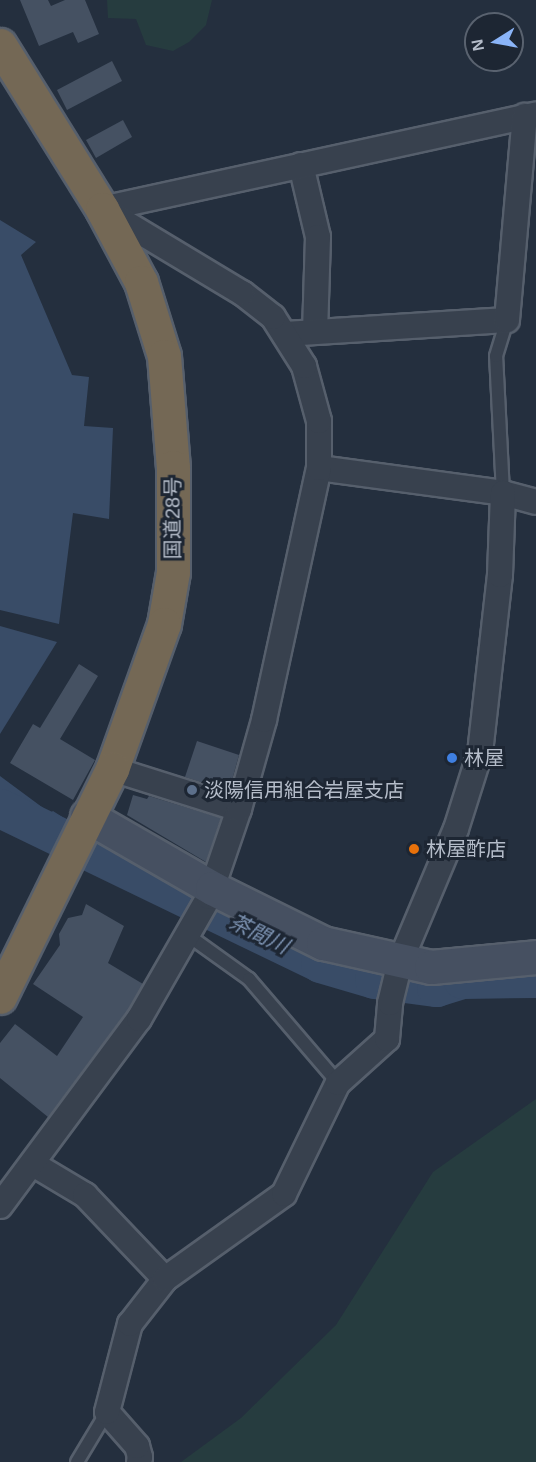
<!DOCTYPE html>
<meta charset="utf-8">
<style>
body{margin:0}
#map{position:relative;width:536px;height:1462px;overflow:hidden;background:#242f3e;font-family:Arial,"Noto Sans JP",sans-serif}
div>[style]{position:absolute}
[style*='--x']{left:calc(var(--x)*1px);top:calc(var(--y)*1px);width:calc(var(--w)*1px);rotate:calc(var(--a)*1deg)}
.green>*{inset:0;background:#263c3f}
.water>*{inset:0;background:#394c67}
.river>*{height:39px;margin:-19.5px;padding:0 19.5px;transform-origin:19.5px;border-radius:19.5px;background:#394c67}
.building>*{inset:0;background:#455162}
.roads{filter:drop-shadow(2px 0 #565f6c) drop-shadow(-2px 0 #565f6c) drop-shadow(0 2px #565f6c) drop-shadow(0 -2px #565f6c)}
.lane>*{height:12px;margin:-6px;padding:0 6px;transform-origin:6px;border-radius:6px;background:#38414e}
.street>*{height:24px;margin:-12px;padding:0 12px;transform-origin:12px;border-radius:12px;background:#38414e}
.secondary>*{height:33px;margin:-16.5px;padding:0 16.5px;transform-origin:16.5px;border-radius:16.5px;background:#465061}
.highway>*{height:33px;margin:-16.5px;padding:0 16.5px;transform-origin:16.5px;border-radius:16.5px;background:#746855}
.dots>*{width:16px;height:16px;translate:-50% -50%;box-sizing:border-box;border:3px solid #1d2633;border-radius:50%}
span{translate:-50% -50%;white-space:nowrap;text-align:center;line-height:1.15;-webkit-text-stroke:6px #1d2633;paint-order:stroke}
.street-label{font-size:20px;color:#b4bcc9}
.poi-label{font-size:20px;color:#b4bcc9}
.left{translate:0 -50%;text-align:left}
.water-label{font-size:21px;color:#7c92b1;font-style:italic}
.north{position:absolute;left:464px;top:12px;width:60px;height:60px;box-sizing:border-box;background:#1d2633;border:2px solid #59626f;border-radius:50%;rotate:259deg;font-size:16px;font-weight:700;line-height:24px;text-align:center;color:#b4bcc9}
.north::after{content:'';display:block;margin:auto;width:21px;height:27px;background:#8ab4f8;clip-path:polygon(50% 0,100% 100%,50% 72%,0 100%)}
</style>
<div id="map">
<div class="green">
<i style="clip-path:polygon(107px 0,212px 0,206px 25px,189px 42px,173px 51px,146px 45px,136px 19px,108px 18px)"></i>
<i style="clip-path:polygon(536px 1099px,536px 1462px,181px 1462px,241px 1418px,336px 1325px,433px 1172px)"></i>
</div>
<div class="water">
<i style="clip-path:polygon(0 220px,36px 242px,21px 255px,72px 375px,89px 377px,84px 426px,113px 428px,109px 519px,73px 513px,59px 624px,0 610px)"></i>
<i style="clip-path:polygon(0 626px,57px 642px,0 734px)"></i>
<i style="clip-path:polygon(0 776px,50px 813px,53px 811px,67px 820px,53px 850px,0 822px)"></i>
</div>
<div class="river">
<i style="--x:0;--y:808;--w:356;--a:25.8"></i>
<i style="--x:320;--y:963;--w:56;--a:16.5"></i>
<i style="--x:374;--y:979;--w:63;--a:7.4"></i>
<i style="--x:436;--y:987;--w:27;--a:-17"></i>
<i style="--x:462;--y:979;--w:74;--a:-0.8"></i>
</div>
<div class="building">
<i style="clip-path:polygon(20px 0,48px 0,51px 6px,65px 0,85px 0,99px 34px,78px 43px,73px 32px,39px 46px)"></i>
<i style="clip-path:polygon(112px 61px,122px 81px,67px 110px,57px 90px)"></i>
<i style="clip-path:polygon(123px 120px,132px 137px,96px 158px,86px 140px)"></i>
<i style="clip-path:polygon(79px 664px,98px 676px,60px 739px,95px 760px,73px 800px,10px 763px,33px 724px,40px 728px)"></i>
<i style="clip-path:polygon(197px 741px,239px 755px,229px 791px,185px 777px)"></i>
<i style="clip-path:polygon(133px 795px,147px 799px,149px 796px,221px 818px,206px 862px,127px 815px)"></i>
<i style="clip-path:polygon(86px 904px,124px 926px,108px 963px,143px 984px,127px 1011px,48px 1117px,0 1078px,0 1043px,15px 1024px,57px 1056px,83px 1017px,33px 984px,60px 945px,59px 934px,68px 918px,82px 915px)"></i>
</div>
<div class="roads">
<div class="lane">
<i style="--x:503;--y:493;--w:137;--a:-92.9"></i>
<i style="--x:496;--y:356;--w:38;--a:-73"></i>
<i style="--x:189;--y:936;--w:74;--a:35.6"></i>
<i style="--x:249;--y:979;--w:137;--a:49.4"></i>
<i style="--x:77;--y:1462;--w:58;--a:-59"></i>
</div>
<div class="street">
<i style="--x:301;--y:165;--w:74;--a:76.7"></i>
<i style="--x:318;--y:237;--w:95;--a:91.8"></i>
<i style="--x:102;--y:209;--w:444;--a:-12.3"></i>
<i style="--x:285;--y:334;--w:222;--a:-3.6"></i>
<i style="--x:507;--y:320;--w:205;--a:-85"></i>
<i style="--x:319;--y:468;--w:186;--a:7.7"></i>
<i style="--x:503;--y:493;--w:34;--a:15"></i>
<i style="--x:112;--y:769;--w:133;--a:17.5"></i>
<i style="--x:33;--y:1164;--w:61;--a:30.8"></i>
<i style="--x:85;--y:1195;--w:116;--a:46.4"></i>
<i style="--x:0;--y:1206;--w:233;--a:-53.4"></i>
<i style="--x:139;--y:1019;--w:141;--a:-60.2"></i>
<i style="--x:209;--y:897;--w:93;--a:-71.2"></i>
<i style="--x:239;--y:809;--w:92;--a:-74.3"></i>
<i style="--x:264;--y:720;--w:258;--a:-77.7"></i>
<i style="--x:319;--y:468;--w:47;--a:-90"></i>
<i style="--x:319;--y:421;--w:57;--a:-105.3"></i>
<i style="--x:304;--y:366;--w:58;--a:-122.3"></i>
<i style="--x:273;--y:317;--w:39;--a:-142"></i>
<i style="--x:242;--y:293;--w:163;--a:-149"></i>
<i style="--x:139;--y:1462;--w:5;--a:-79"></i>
<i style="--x:140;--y:1457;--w:11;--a:-105"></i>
<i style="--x:137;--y:1446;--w:45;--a:-131.4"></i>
<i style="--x:107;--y:1412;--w:91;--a:-75.4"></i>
<i style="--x:130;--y:1324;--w:57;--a:-52.1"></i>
<i style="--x:165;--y:1279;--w:146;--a:-35.5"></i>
<i style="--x:284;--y:1194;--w:123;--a:-64.1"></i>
<i style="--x:338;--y:1083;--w:66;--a:-41.9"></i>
<i style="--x:387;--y:1039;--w:36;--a:-85"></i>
<i style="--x:390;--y:1003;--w:42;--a:-76.3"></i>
<i style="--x:400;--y:962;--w:144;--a:-67.2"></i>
<i style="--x:456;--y:829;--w:80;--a:-72.5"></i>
<i style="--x:480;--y:753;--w:179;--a:-83.6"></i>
<i style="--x:500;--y:575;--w:82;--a:-87.9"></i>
</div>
<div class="secondary">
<i style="--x:87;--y:816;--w:144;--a:29.9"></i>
<i style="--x:212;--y:888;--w:124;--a:26.4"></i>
<i style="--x:323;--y:943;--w:111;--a:12.5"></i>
<i style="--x:431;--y:967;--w:105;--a:-5.4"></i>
</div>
<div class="highway">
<i style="--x:0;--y:45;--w:193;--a:58.1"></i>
<i style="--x:102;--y:209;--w:83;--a:61.9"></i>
<i style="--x:141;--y:282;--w:77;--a:72.7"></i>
<i style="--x:164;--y:356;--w:111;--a:85.4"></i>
<i style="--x:173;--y:467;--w:105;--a:90"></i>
<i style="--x:173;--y:572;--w:53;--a:99.8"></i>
<i style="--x:164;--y:624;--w:154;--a:109.7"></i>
<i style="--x:112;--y:769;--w:254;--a:116.2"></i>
</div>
</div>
<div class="dots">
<i style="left:452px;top:758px;background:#3f7fe0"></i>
<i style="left:192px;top:790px;background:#5c6f8a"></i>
<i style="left:414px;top:849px;background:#e8710a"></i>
</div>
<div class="street-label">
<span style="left:173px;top:518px;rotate:-90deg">国道28号</span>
</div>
<div class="poi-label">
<span class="left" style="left:464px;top:758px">林屋</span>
<span class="left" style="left:204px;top:790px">淡陽信用組合岩屋支店</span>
<span class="left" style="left:426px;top:849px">林屋酢店</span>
</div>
<div class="water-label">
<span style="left:259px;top:934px;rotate:26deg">茶間川</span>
</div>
<div class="north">N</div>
</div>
